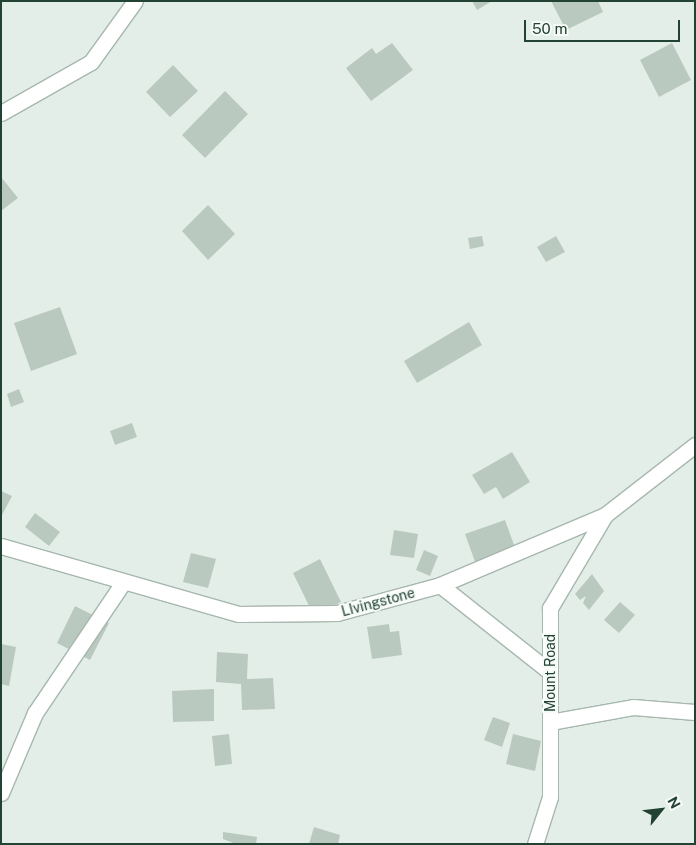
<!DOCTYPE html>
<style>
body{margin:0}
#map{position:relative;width:696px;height:845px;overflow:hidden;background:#e4eee8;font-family:"Public Sans",sans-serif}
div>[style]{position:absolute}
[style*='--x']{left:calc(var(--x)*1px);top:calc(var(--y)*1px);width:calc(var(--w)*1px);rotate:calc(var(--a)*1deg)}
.building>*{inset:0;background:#b9c9c0}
.roads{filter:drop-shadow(1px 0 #a6b7ae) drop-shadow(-1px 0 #a6b7ae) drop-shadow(0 1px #a6b7ae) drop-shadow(0 -1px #a6b7ae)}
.minor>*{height:15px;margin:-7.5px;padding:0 7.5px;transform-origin:7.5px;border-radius:7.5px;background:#fff}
span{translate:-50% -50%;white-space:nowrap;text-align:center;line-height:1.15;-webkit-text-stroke:4px #f5faf7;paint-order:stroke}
.street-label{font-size:14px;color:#224233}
.frame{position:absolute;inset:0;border:2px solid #224233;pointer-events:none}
.north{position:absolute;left:636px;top:785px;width:50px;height:50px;-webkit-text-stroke:4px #f5faf7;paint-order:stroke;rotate:61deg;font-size:14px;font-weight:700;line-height:20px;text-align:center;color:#224233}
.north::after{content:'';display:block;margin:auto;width:18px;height:22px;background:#224233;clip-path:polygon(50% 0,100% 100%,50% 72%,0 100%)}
.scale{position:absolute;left:524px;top:20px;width:156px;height:22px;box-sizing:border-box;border:2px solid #224233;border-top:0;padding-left:6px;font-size:15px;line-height:18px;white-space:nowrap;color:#224233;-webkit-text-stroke:4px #f5faf7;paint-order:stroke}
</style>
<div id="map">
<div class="building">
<i style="clip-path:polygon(472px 1px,492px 1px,477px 10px)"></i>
<i style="clip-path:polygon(551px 1px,598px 1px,603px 12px,566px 30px)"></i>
<i style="clip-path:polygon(392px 43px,413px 70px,371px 101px,346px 68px,372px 48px,376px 54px)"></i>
<i style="clip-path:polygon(672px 43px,691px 80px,659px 97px,640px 60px)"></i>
<i style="clip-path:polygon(173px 65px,198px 91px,170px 117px,146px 92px)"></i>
<i style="clip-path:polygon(225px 91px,248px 114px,205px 158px,182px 135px)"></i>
<i style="clip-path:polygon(1px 177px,18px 198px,1px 211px)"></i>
<i style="clip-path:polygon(208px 205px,235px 234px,208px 260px,182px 231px)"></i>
<i style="clip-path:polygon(482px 236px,484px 246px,470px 249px,468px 238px)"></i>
<i style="clip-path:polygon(556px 236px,565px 252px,546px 262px,537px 247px)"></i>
<i style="clip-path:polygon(60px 307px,77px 354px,31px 371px,14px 323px)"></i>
<i style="clip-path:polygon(469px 322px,482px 345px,417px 383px,404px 361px)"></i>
<i style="clip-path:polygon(19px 389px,24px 402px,11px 407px,7px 394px)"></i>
<i style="clip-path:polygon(132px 423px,137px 437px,115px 445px,110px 431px)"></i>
<i style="clip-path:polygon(512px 452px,530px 482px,503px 499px,496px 487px,484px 494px,472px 475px)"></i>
<i style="clip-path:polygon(1px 491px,12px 496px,1px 517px)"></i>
<i style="clip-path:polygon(35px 513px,60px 532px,49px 546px,25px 527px)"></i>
<i style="clip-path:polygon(505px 520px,518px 556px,478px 570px,465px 534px)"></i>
<i style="clip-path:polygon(394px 530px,418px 534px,414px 558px,390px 555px)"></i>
<i style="clip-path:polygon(424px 550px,438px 556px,430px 576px,416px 570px)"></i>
<i style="clip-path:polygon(191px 553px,216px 559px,208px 588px,183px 582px)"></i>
<i style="clip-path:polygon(320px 559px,341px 602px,314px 616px,293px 573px)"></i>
<i style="clip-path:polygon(592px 574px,604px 591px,589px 610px,583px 603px,586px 596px,580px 600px,575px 594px)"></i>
<i style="clip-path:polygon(620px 602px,635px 615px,619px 633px,604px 620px)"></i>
<i style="clip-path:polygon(75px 606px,109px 623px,90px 660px,57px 643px)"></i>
<i style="clip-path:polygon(389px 624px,390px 632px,399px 631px,402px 655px,372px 659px,367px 627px)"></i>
<i style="clip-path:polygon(1px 644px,16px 647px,9px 686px,1px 684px)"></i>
<i style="clip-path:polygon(217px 652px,248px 654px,247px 679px,273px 678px,275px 709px,242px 710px,241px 684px,216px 682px)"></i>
<i style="clip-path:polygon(214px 689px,214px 721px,173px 722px,172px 691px)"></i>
<i style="clip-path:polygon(493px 717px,510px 723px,502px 747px,484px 740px)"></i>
<i style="clip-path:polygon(229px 734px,232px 764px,215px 766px,212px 736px)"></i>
<i style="clip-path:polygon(513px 734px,541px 741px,535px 771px,506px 764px)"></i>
<i style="clip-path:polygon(314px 827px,340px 835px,338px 844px,309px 844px)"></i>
<i style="clip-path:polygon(223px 832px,257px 837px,256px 844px,236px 844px,223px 839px)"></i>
</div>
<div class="roads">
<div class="minor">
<i style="--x:1;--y:113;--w:103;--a:-29.5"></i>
<i style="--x:91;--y:62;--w:75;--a:-54.2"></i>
<i style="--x:1;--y:546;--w:247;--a:16"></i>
<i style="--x:238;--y:614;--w:99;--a:-0.6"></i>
<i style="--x:337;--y:613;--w:107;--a:-15.2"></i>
<i style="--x:440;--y:585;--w:179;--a:-23"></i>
<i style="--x:605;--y:515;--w:114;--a:-37.9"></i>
<i style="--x:440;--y:585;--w:140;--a:38.3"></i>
<i style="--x:550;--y:722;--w:84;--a:-10.2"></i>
<i style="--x:633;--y:707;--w:62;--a:4.6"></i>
<i style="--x:1;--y:793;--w:87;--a:-67"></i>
<i style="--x:35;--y:713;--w:156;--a:-56"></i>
<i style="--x:535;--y:844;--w:49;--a:-72.3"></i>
<i style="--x:550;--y:797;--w:189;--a:-90"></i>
<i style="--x:550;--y:608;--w:108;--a:-59.4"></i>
</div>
</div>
<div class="street-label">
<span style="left:378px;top:602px;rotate:-15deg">LIvingstone</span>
<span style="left:550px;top:673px;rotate:-90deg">Mount Road</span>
</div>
<div class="frame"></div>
<div class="north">N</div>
<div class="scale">50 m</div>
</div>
